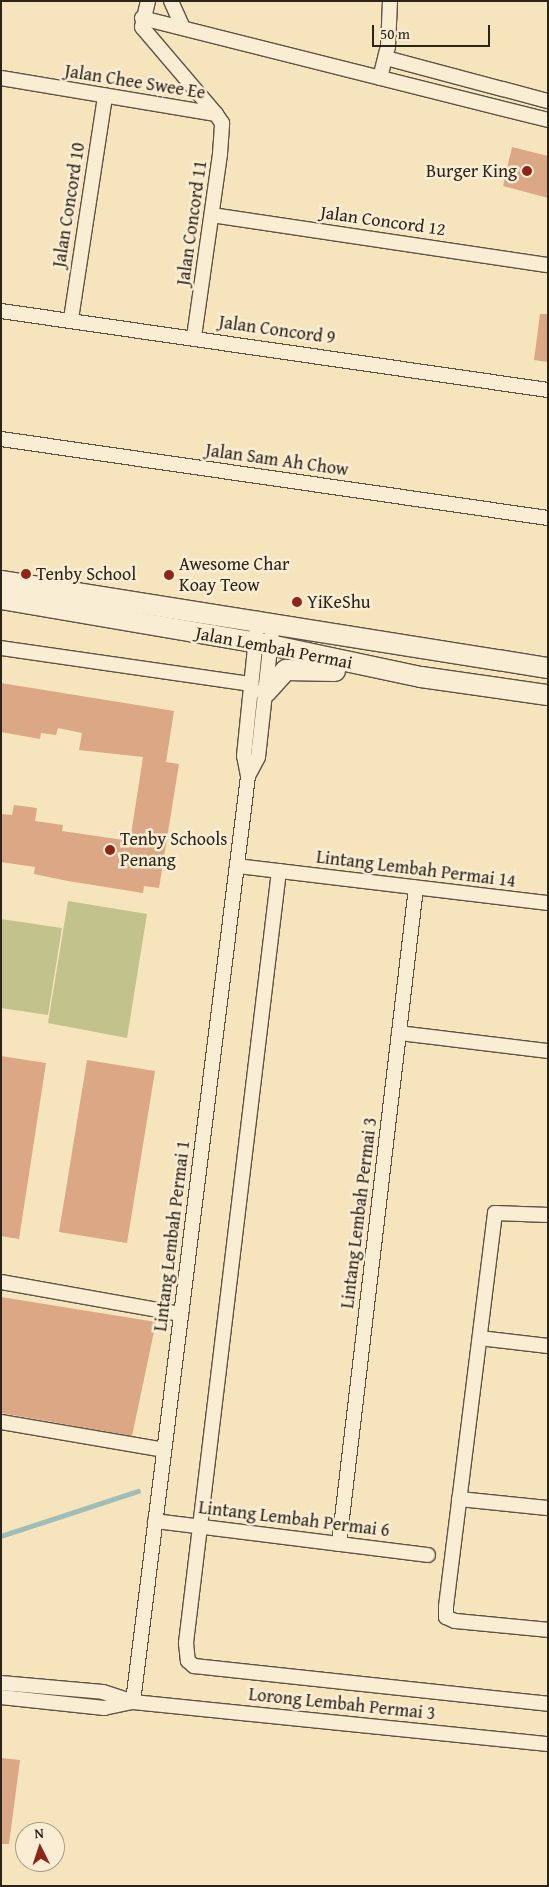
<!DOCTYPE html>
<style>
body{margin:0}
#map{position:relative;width:549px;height:1887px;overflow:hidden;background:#f6e4bd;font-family:"Gentium Book Plus",serif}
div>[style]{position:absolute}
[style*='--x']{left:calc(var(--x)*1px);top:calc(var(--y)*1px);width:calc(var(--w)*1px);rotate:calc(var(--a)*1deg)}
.green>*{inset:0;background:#c2c28d}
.stream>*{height:4.5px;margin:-2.25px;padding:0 2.25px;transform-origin:2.25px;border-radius:2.25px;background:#9ebdb8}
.building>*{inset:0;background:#dba785}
.roads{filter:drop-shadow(1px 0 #5e5343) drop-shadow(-1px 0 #5e5343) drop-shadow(0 1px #5e5343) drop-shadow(0 -1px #5e5343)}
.minor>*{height:14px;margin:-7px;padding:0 7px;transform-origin:7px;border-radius:7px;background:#f9edd4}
.secondary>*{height:20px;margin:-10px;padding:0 10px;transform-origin:10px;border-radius:10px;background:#f9edd4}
.dots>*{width:14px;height:14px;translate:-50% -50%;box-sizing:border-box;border:2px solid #f9edd4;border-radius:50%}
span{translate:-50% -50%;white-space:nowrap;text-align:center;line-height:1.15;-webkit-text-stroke:5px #f9edd4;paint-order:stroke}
.street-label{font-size:18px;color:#2c231a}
.poi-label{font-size:18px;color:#2c231a}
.right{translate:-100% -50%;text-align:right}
.left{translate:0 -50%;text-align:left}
.frame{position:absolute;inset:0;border:2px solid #2c231a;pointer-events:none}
.north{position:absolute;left:15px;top:1822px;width:50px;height:50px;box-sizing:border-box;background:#f9edd4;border:1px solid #a79c8a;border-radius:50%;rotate:356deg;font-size:14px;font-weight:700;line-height:20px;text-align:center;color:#2c231a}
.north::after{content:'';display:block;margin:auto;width:18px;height:22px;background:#8f2418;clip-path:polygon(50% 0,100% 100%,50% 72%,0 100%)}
.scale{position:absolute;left:372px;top:25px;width:118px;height:22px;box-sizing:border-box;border:2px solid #2c231a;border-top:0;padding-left:6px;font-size:15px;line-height:18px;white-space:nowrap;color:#2c231a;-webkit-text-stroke:4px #f9edd4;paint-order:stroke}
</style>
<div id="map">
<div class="green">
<i style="clip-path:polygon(68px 901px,147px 914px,127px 1038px,48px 1023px)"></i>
<i style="clip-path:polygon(1px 919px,62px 928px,48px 1015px,1px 1008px)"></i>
</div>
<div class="stream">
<i style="--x:1;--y:1536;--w:144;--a:-18.2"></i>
</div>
<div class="building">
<i style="clip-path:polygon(512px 147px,548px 156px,548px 198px,503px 186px)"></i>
<i style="clip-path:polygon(540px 314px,548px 314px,548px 362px,534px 360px)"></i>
<i style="clip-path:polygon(1px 683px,174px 711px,166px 762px,179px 764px,159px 888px,144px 886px,143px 893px,68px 881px,34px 874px,35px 867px,1px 862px,1px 814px,12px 815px,14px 805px,37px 808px,35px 821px,63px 825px,62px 831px,130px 841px,143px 757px,79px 750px,82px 733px,58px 728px,56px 735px,41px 733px,40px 739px,1px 732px)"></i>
<i style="clip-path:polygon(1px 1056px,46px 1063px,19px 1239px,1px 1236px)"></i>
<i style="clip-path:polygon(87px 1060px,155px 1071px,127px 1243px,59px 1232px)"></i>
<i style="clip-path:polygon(1px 1297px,156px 1322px,132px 1436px,1px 1413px)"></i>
<i style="clip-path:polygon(1px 1758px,20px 1760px,9px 1844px,1px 1844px)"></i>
</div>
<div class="roads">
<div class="minor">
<i style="--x:171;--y:1;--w:27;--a:66"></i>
<i style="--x:142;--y:18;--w:419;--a:14.1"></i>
<i style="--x:386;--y:58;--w:168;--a:14.9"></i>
<i style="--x:1;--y:78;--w:218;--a:9.5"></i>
<i style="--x:216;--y:114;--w:114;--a:-130.4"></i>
<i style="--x:142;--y:27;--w:27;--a:-77"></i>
<i style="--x:380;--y:78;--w:32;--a:-76"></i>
<i style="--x:388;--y:47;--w:46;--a:-87.5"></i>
<i style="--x:212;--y:215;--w:340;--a:8.5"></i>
<i style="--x:1;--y:311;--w:553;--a:8.22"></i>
<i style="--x:71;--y:319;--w:226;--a:-81.3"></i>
<i style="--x:194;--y:337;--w:185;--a:-81.9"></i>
<i style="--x:220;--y:154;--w:31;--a:-86"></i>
<i style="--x:222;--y:123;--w:11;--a:-124"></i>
<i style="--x:1;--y:439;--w:553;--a:8.22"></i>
<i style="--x:1;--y:648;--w:253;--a:8.2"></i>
<i style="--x:248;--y:776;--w:20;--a:-101"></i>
<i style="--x:244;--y:756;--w:138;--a:-84.2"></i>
<i style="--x:237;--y:866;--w:313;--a:6.8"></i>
<i style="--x:279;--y:871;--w:778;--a:96.87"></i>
<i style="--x:186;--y:1643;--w:18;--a:84"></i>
<i style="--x:188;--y:1661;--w:8;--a:40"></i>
<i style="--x:194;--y:1666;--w:356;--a:6.1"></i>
<i style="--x:399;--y:1033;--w:150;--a:6.9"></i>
<i style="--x:548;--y:1215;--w:53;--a:-177.8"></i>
<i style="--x:495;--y:1213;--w:397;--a:97.1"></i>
<i style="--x:446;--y:1607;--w:10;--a:90"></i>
<i style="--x:446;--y:1617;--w:10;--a:24"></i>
<i style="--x:455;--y:1621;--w:93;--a:5.5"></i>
<i style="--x:1;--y:1282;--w:183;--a:10.1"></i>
<i style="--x:480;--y:1338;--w:68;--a:6.7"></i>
<i style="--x:1;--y:1422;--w:165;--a:9.7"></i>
<i style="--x:459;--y:1499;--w:89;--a:5.8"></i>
<i style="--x:155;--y:1521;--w:275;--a:7.1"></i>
<i style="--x:339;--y:1544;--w:661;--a:-83.31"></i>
<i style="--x:1;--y:1683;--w:102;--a:5"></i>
<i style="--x:103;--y:1692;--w:32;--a:18"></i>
<i style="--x:133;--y:1702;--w:417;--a:5.8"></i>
<i style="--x:1;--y:1697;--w:104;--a:6.1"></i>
<i style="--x:104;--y:1708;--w:29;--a:-12"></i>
<i style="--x:133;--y:1702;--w:933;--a:-82.92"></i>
<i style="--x:248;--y:776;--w:21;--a:-62"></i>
<i style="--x:258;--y:757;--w:136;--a:-83.7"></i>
</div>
<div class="secondary">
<i style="--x:1;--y:581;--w:554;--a:9.04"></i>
<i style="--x:1;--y:599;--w:273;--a:9.7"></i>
<i style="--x:270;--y:645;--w:154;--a:12"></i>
<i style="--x:421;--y:677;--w:128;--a:8.1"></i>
<i style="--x:266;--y:692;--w:30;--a:-48"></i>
<i style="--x:286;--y:670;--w:49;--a:1.2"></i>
</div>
</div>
<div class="dots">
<i style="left:527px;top:171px;background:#8f2418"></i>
<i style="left:26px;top:574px;background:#8f2418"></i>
<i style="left:169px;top:575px;background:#8f2418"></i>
<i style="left:297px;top:602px;background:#8f2418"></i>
<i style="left:110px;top:850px;background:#8f2418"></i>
</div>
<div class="street-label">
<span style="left:135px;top:82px;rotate:9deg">Jalan Chee Swee Ee</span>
<span style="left:69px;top:205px;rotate:-81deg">Jalan Concord 10</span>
<span style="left:383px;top:221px;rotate:8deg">Jalan Concord 12</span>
<span style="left:192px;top:223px;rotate:-82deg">Jalan Concord 11</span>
<span style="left:277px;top:330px;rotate:8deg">Jalan Concord 9</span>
<span style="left:277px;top:460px;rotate:8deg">Jalan Sam Ah Chow</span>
<span style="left:274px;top:648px;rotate:11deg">Jalan Lembah Permai</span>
<span style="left:416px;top:869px;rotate:7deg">Lintang Lembah Permai 14</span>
<span style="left:359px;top:1213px;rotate:-83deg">Lintang Lembah Permai 3</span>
<span style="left:172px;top:1236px;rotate:-83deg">Lintang Lembah Permai 1</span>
<span style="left:294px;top:1519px;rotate:7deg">Lintang Lembah Permai 6</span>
<span style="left:342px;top:1704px;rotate:6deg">Lorong Lembah Permai 3</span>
</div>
<div class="poi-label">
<span class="right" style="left:517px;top:171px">Burger King</span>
<span class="left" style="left:179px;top:575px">Awesome Char<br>Koay Teow</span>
<span class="left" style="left:36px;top:574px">Tenby School</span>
<span class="left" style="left:307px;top:602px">YiKeShu</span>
<span class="left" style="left:120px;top:850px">Tenby Schools<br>Penang</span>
</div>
<div class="frame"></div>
<div class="north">N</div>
<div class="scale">50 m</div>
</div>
